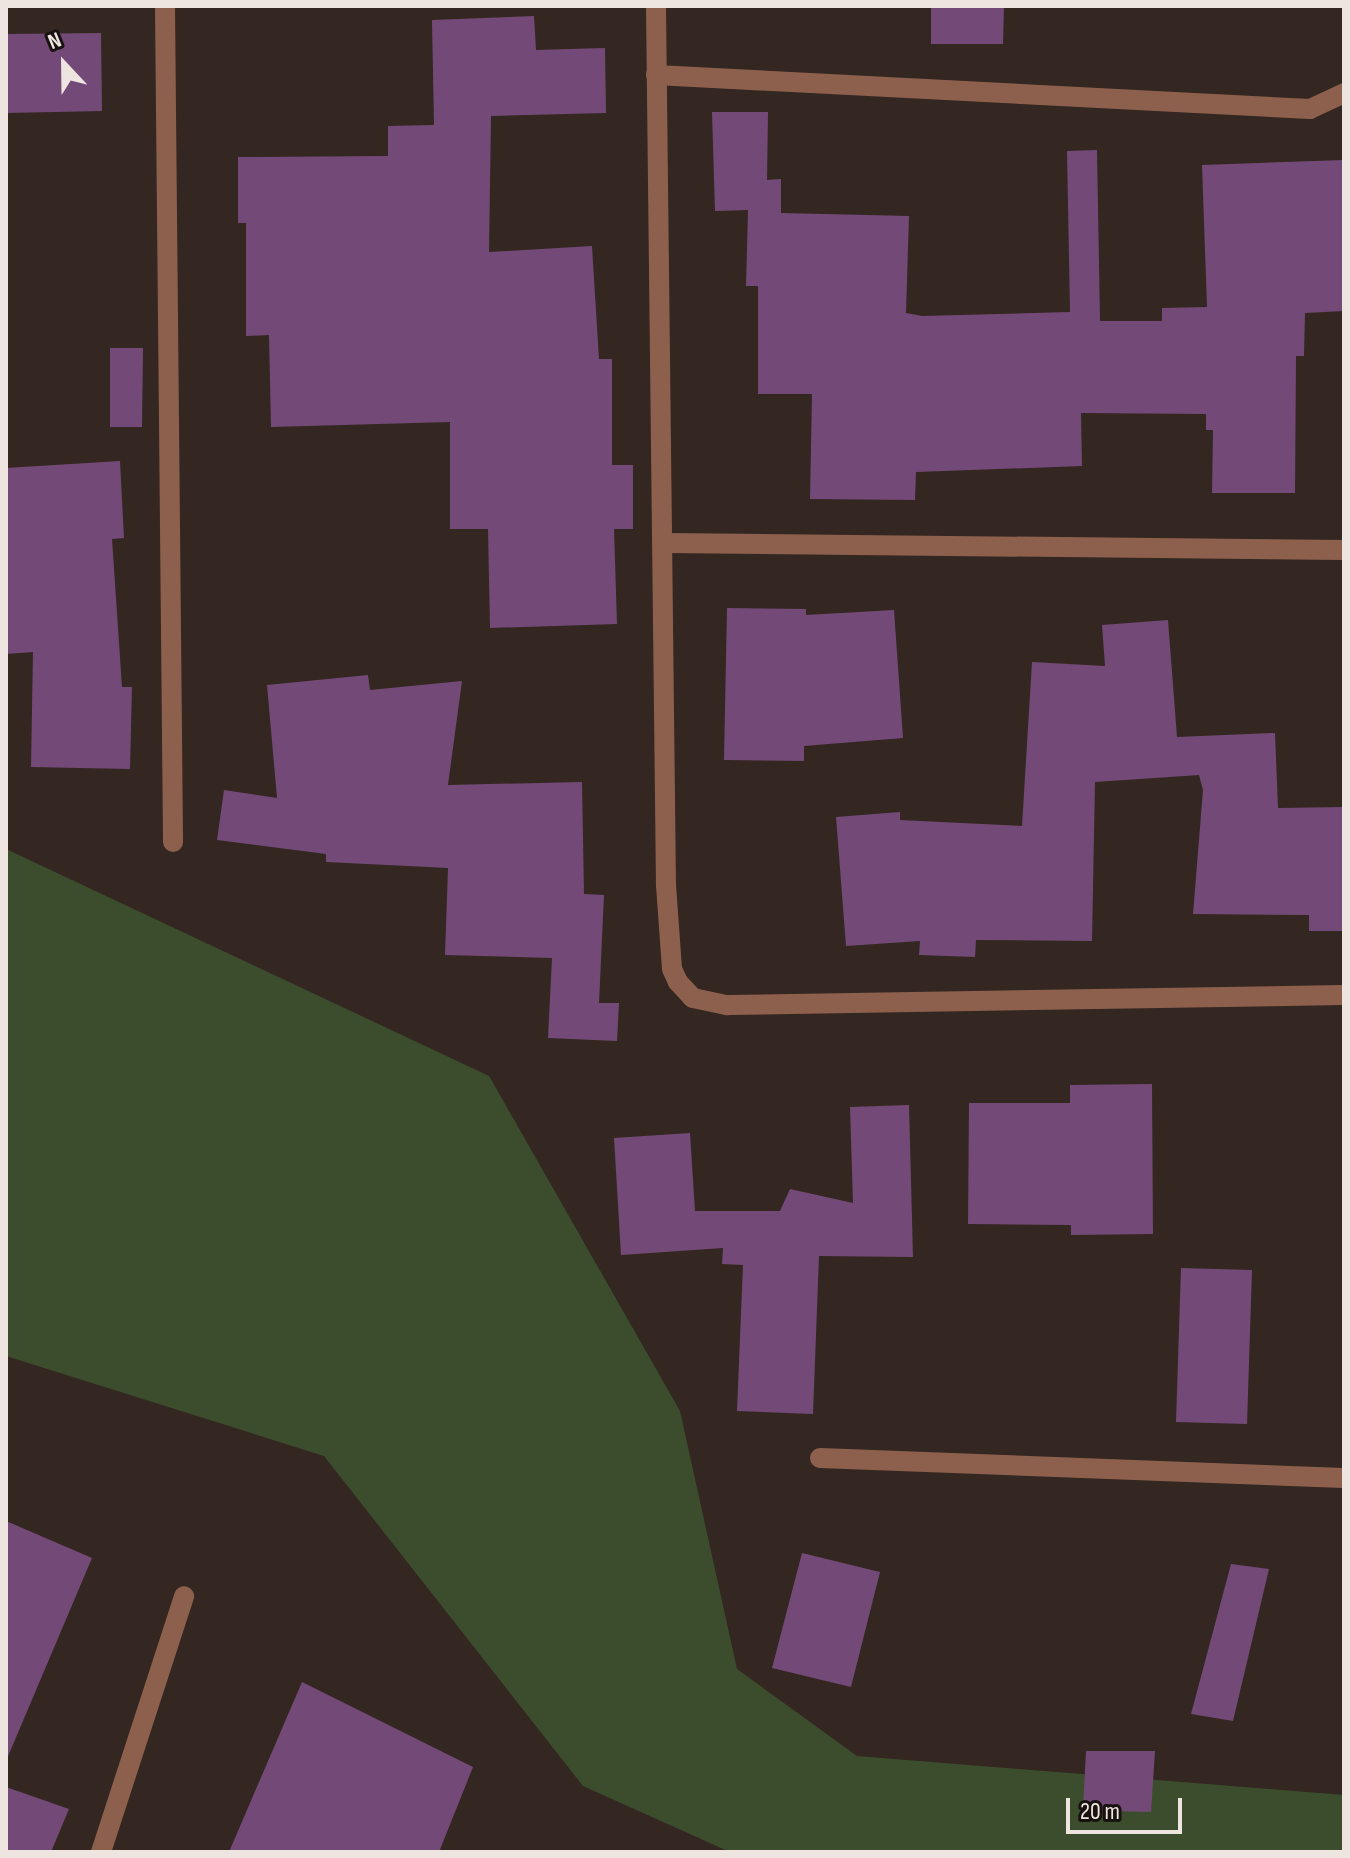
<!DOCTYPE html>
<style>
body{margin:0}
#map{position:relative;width:1350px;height:1858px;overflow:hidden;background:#342721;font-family:"Sofia Sans Condensed",sans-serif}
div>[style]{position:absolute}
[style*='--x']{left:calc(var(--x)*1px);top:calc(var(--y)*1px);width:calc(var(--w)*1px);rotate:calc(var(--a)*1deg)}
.green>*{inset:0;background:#3c4d2e}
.building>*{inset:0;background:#734a77}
.minor>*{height:20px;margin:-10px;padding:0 10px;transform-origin:10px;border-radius:10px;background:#8d604e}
span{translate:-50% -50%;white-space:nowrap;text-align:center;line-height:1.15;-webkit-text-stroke:6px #17110f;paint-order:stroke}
.frame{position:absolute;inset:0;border:8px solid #eee5e1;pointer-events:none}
.north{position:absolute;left:24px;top:24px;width:80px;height:80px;-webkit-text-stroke:6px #17110f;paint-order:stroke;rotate:338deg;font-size:22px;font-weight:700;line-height:32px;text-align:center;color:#eee5e1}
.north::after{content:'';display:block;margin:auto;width:28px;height:36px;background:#eee5e1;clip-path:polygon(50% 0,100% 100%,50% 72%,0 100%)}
.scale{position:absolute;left:1066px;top:1798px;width:116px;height:36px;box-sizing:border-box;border:4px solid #eee5e1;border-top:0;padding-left:10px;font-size:24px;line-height:28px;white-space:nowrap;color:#eee5e1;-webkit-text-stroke:6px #17110f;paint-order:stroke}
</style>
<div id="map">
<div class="green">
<i style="clip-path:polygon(6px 849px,489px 1076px,680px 1411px,737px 1669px,857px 1756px,1344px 1795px,1344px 1852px,730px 1852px,583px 1786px,324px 1456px,6px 1356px)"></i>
</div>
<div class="building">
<i style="clip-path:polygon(931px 6px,1004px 6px,1003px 44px,931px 44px)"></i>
<i style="clip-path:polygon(534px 16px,536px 50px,605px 48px,606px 113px,491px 116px,489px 252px,592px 246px,599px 359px,612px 359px,612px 465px,633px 465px,633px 529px,614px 529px,617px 624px,490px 628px,488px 529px,450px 529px,450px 422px,271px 427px,269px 335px,246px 336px,246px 223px,238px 223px,238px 157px,388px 156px,388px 126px,434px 125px,432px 20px)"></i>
<i style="clip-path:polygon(101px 33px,102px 111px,6px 113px,6px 34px)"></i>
<i style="clip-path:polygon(712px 112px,768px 112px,767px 180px,781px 179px,781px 213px,909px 216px,906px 313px,922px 316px,1070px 312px,1067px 151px,1097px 150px,1100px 321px,1162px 321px,1162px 308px,1207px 307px,1202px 165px,1344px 160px,1344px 311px,1305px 313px,1304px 356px,1296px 356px,1295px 493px,1212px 493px,1213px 430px,1206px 430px,1206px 414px,1081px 413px,1082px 466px,916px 472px,915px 500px,810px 499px,812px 394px,758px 394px,758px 286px,746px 286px,748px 210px,715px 211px)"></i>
<i style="clip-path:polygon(110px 348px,143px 348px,142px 427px,110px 427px)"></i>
<i style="clip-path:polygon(120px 461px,124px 538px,112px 539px,122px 687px,132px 687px,130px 769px,31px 767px,33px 652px,6px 654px,6px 468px)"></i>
<i style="clip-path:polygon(727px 608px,806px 609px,806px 615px,894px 610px,903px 738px,804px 746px,804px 761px,724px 760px)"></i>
<i style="clip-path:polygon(1168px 620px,1177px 737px,1275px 733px,1278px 808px,1344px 807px,1344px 931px,1309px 931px,1309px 915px,1193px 914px,1203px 790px,1199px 775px,1095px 782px,1092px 941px,976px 940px,975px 957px,919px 955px,920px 941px,846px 946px,836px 817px,900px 812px,900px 820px,1022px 826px,1032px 662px,1105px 666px,1102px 625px)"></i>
<i style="clip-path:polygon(368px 675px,370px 690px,462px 681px,448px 785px,582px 782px,584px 894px,604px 895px,599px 1003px,619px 1003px,617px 1041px,548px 1038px,552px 958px,445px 955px,448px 868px,326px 862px,326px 854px,217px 840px,224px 790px,277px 798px,267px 685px)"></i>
<i style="clip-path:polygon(1152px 1084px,1153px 1234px,1071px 1235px,1071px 1225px,968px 1224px,969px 1103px,1070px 1103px,1070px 1085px)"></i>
<i style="clip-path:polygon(909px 1105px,913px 1257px,819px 1256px,813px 1414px,737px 1411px,743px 1265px,722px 1264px,723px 1248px,621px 1255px,614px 1138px,690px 1133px,695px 1211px,780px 1211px,790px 1189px,853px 1203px,850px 1107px)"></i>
<i style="clip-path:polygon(1181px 1268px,1252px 1270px,1247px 1424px,1176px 1422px)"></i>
<i style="clip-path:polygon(6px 1521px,92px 1558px,6px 1761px)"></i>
<i style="clip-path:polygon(802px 1553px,880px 1572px,851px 1687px,772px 1668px)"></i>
<i style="clip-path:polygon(1231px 1564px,1269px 1569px,1233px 1721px,1191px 1714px)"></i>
<i style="clip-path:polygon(302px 1682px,473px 1767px,439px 1852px,229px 1852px)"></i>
<i style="clip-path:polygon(1086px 1751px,1155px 1751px,1151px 1812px,1083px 1810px)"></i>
<i style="clip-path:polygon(6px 1787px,69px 1809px,51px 1852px,6px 1852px)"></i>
</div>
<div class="minor">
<i style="--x:165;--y:6;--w:836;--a:89.45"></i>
<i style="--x:656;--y:6;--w:879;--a:89.35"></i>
<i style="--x:666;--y:885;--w:84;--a:85.9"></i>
<i style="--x:672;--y:969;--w:14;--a:65"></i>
<i style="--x:678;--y:982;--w:22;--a:47"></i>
<i style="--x:693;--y:998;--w:35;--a:12"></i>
<i style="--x:727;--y:1005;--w:617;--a:-0.93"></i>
<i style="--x:656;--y:75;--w:655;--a:2.98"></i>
<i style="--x:1310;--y:109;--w:38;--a:-25"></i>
<i style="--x:665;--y:543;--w:679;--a:0.59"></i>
<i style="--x:820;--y:1458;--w:524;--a:2.19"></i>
<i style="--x:101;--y:1852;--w:269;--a:-72"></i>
</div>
<div class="frame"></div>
<div class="north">N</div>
<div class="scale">20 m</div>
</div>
